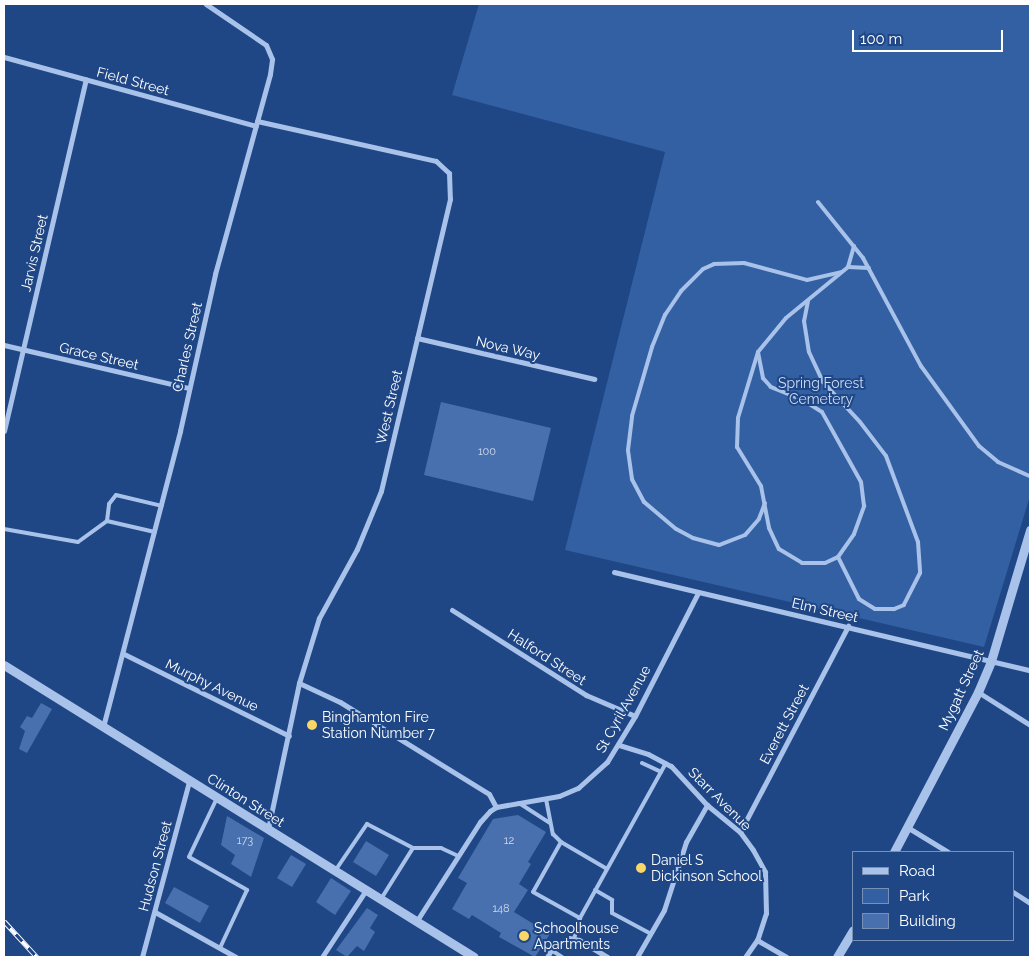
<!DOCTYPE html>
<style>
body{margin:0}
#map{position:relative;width:1034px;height:961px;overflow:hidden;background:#1f4685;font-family:Raleway,sans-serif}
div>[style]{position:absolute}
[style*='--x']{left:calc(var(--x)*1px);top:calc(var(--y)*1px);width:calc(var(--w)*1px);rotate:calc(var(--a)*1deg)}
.green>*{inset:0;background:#335fa3}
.building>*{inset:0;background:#4870ae}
.service>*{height:4px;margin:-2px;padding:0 2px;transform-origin:2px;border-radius:2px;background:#a8c2ea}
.minor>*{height:5px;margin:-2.5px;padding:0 2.5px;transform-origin:2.5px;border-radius:2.5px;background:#a8c2ea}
.tertiary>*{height:9px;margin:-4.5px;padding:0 4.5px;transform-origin:4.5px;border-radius:4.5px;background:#a8c2ea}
.rail>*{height:5px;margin-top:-2.5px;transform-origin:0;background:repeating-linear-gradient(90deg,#1f4685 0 9px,#fff 0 18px);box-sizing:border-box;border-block:1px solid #fff}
.dots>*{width:14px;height:14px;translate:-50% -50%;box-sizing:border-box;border:2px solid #1f4685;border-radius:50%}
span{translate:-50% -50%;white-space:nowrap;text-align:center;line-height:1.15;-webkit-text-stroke:4px #1f4685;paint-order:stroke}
.number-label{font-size:11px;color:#d1dbeb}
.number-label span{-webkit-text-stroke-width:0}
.street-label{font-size:14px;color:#fff}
.park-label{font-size:14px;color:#ccddf7}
.poi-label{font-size:14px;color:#fff}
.left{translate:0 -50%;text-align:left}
.frame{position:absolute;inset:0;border:5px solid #fff;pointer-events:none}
.legend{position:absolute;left:852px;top:851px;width:162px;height:90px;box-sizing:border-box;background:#1f4685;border:1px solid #7990b6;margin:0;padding:6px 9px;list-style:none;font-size:15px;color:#fff}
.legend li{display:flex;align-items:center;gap:10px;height:25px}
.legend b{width:25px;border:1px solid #7990b6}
.scale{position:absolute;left:852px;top:30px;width:151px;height:22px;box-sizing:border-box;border:2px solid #fff;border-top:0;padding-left:6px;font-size:15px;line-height:18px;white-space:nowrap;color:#fff;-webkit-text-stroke:4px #1f4685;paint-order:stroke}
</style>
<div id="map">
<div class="green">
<i style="clip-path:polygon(479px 4px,1030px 4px,1030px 496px,984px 647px,565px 550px,665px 152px,452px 95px)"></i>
</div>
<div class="building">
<i style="clip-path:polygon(441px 402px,551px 428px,533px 501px,424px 475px)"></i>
<i style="clip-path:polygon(41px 703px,52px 709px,27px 753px,19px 749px,25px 731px,20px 727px,27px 716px,32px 718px)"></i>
<i style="clip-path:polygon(518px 815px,546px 832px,528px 862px,531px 864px,519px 884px,528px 890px,514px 912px,550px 934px,535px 957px,499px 937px,501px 933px,472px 915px,469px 919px,452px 909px,467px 883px,458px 878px,493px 819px)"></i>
<i style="clip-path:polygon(227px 816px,264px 838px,251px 877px,231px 864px,235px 855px,221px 845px)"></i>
<i style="clip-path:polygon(366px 841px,389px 855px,376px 876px,353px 862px)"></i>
<i style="clip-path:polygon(291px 855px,306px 864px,292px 887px,277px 878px)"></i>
<i style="clip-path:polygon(331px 878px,351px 891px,335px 915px,316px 902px)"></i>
<i style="clip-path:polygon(174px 887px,209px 906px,200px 923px,165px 903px)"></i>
<i style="clip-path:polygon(367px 908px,378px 915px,370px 928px,375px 932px,364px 951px,357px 946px,347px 957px,336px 950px)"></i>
</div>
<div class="service">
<i style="--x:818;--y:202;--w:72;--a:51.2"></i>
<i style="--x:863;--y:258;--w:123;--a:61.8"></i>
<i style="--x:921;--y:366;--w:99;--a:54.1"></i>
<i style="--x:979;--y:446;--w:25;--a:40"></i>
<i style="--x:998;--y:462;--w:35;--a:24"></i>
<i style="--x:848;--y:267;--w:22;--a:-74"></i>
<i style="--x:808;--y:301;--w:20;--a:101"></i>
<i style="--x:804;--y:321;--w:31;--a:81"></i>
<i style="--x:809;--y:352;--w:33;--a:65"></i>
<i style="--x:823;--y:382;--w:54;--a:47.2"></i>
<i style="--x:860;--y:422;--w:43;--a:52.6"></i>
<i style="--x:886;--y:456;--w:92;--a:69.6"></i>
<i style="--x:918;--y:542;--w:31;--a:86"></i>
<i style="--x:920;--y:573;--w:36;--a:117"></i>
<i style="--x:904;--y:605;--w:11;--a:158"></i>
<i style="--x:894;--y:609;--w:19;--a:180"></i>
<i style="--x:875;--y:609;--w:19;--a:-148"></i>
<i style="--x:859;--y:599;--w:47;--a:-116.6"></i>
<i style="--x:758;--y:352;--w:69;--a:106.9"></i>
<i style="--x:738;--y:418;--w:29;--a:92"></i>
<i style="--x:737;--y:447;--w:46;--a:58.4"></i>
<i style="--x:761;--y:486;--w:43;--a:79.2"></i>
<i style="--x:769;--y:528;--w:23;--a:65"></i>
<i style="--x:779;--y:549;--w:27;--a:31"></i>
<i style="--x:802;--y:563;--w:23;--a:0"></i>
<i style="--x:825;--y:563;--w:14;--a:-25"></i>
<i style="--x:838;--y:557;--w:28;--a:-55"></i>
<i style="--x:854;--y:534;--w:30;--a:-70"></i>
<i style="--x:864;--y:506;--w:24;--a:-97"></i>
<i style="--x:861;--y:482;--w:80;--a:-119.1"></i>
<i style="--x:822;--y:412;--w:22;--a:-148"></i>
<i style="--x:803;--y:400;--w:35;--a:-158"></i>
<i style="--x:771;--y:387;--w:12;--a:-132"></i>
<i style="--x:763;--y:378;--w:26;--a:-101"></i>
<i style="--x:758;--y:352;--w:44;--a:-50.5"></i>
<i style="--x:786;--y:318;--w:80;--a:-39.4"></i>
<i style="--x:848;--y:267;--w:21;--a:3"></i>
<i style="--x:765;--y:503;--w:17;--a:111"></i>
<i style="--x:759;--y:519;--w:21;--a:131"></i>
<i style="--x:745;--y:535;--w:28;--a:159"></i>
<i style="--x:719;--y:545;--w:27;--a:-165"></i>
<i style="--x:693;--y:538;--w:19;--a:-152"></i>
<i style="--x:676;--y:529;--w:42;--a:-139.8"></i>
<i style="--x:644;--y:502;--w:26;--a:-118"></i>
<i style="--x:632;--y:479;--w:29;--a:-98"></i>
<i style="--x:628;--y:450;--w:34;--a:-83"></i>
<i style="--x:632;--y:416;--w:72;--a:-73.8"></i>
<i style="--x:652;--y:347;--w:35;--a:-68"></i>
<i style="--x:665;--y:315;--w:29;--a:-56"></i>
<i style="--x:681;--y:291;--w:31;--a:-45"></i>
<i style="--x:703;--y:269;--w:12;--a:-24"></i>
<i style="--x:714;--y:264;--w:30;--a:-2"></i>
<i style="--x:744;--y:263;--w:65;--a:15.1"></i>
<i style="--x:807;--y:280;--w:35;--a:-13"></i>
<i style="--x:107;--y:521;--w:17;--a:-83"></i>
<i style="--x:109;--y:504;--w:11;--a:-52"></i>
<i style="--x:116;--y:495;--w:47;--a:13.4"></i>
<i style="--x:4;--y:529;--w:75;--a:10"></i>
<i style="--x:78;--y:542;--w:36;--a:-36"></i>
<i style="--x:107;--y:521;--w:49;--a:12.9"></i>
<i style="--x:642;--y:763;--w:21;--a:25"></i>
<i style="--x:217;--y:798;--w:65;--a:115.4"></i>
<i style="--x:189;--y:857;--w:67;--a:29.6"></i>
<i style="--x:247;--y:890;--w:64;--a:115"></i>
<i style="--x:546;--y:799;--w:36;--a:79"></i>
<i style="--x:553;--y:834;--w:11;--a:45"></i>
<i style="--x:561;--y:842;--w:57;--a:119.2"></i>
<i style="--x:533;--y:892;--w:54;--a:29"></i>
<i style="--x:580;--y:918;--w:22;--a:106"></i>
<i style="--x:519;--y:803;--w:37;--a:33"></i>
<i style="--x:561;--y:842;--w:53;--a:30.4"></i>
<i style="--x:335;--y:871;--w:57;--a:-55.8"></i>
<i style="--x:367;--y:824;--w:52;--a:27.6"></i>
<i style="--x:413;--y:848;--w:28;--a:0"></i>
<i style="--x:441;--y:848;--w:19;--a:25"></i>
<i style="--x:595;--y:890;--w:20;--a:30"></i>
<i style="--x:612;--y:900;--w:13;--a:90"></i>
<i style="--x:612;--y:913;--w:44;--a:28.3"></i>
<i style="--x:381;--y:899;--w:60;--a:-57.9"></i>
<i style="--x:580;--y:918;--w:177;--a:-61"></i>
<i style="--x:551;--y:950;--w:13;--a:32"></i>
</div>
<div class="minor">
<i style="--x:4;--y:57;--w:261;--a:15.3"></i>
<i style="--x:257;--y:121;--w:183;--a:12.6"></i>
<i style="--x:436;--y:161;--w:18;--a:43"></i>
<i style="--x:449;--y:173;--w:26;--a:88"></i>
<i style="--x:450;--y:199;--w:300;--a:103.3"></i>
<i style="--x:381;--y:491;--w:63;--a:112.5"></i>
<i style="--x:357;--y:549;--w:79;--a:118.8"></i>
<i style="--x:319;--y:618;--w:68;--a:107.1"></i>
<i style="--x:299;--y:683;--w:149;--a:102"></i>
<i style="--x:417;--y:338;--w:182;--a:13"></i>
<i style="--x:4;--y:345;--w:190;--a:13.1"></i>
<i style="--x:4;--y:431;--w:361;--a:-76.9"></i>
<i style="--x:614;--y:572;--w:427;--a:13.3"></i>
<i style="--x:452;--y:610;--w:159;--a:32.4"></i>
<i style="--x:586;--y:695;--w:53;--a:23.2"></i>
<i style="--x:124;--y:654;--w:184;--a:26.4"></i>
<i style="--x:299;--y:683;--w:45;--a:24.9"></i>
<i style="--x:340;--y:702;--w:175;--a:31.7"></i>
<i style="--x:489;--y:794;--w:15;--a:62"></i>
<i style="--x:978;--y:692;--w:62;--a:32.4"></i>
<i style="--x:103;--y:727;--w:306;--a:-75.4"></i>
<i style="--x:180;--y:431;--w:161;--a:-77.4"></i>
<i style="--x:215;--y:274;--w:207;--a:-74.6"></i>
<i style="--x:270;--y:74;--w:15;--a:-82"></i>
<i style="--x:272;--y:59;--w:15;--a:-113"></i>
<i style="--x:266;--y:45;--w:73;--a:-145.7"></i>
<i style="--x:619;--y:745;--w:30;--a:17"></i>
<i style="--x:648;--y:754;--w:26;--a:28"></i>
<i style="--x:671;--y:766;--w:53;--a:47.3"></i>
<i style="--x:707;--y:805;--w:43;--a:39.3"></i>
<i style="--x:740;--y:832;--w:22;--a:54"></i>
<i style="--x:753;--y:850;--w:25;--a:61"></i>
<i style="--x:765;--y:872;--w:41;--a:88.6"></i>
<i style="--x:766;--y:913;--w:28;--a:108"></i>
<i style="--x:757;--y:940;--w:21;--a:125"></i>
<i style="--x:907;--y:827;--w:48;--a:31.4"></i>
<i style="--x:740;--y:832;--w:233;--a:-62.3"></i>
<i style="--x:1013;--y:892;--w:20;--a:33"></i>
<i style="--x:155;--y:912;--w:93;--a:29.1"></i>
<i style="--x:416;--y:922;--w:119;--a:-57.4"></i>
<i style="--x:480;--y:822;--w:15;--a:-48"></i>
<i style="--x:490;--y:811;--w:7;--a:-34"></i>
<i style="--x:496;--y:807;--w:64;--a:-9.9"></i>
<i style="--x:559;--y:796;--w:21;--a:-23"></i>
<i style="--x:578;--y:788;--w:39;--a:-42"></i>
<i style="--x:607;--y:762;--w:54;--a:-58.7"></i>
<i style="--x:635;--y:716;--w:138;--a:-62.9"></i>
<i style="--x:757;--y:940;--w:34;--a:30"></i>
<i style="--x:142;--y:957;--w:182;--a:-75"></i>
<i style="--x:322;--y:957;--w:80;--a:-56.7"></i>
<i style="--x:547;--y:957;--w:12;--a:-59"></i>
<i style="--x:553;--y:947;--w:18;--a:-29"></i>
<i style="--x:569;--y:938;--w:10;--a:11"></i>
<i style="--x:579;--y:940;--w:33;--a:31"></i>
<i style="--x:637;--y:957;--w:54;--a:-60.1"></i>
<i style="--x:664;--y:910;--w:71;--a:-72.1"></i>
<i style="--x:686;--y:842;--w:43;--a:-60.4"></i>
</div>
<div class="tertiary">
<i style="--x:4;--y:665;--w:553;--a:31.85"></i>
<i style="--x:894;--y:852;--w:181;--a:-62.3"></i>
<i style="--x:978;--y:692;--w:34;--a:-67"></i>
<i style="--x:991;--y:661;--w:137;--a:-73.4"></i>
<i style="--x:837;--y:957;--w:31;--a:-59"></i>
</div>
<div class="rail">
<i style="--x:4;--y:921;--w:49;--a:47.5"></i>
</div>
<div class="dots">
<i style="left:312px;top:725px;background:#f8d668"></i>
<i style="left:641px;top:868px;background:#f8d668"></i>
<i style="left:524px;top:936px;background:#f8d668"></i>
</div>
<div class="number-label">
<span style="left:487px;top:452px">100</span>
<span style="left:245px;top:841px">173</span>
<span style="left:509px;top:841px">12</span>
<span style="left:501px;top:909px">148</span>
</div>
<div class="street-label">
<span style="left:133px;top:81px;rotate:15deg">Field Street</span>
<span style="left:34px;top:253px;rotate:-77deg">Jarvis Street</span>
<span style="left:187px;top:347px;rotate:-77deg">Charles Street</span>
<span style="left:508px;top:348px;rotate:13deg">Nova Way</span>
<span style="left:99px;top:356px;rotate:13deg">Grace Street</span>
<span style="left:389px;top:407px;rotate:-77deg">West Street</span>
<span style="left:825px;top:610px;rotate:13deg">Elm Street</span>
<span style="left:547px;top:657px;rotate:33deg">Halford Street</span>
<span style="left:212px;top:685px;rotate:26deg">Murphy Avenue</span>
<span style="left:961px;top:690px;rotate:-65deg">Mygatt Street</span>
<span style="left:623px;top:709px;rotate:-61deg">St Cyril Avenue</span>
<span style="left:784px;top:724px;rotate:-62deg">Everett Street</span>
<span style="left:720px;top:799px;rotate:45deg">Starr Avenue</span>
<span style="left:246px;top:800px;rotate:32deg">Clinton Street</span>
<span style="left:155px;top:866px;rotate:-75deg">Hudson Street</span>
</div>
<div class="park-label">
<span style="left:821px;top:391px">Spring Forest<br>Cemetery</span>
</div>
<div class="poi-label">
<span class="left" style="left:322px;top:725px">Binghamton Fire<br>Station Number 7</span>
<span class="left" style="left:651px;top:868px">Daniel S<br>Dickinson School</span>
<span class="left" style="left:534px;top:936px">Schoolhouse<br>Apartments</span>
</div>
<div class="frame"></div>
<ul class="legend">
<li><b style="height:6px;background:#a8c2ea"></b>Road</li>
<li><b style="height:14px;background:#335fa3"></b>Park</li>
<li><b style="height:14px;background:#4870ae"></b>Building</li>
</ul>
<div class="scale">100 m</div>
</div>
